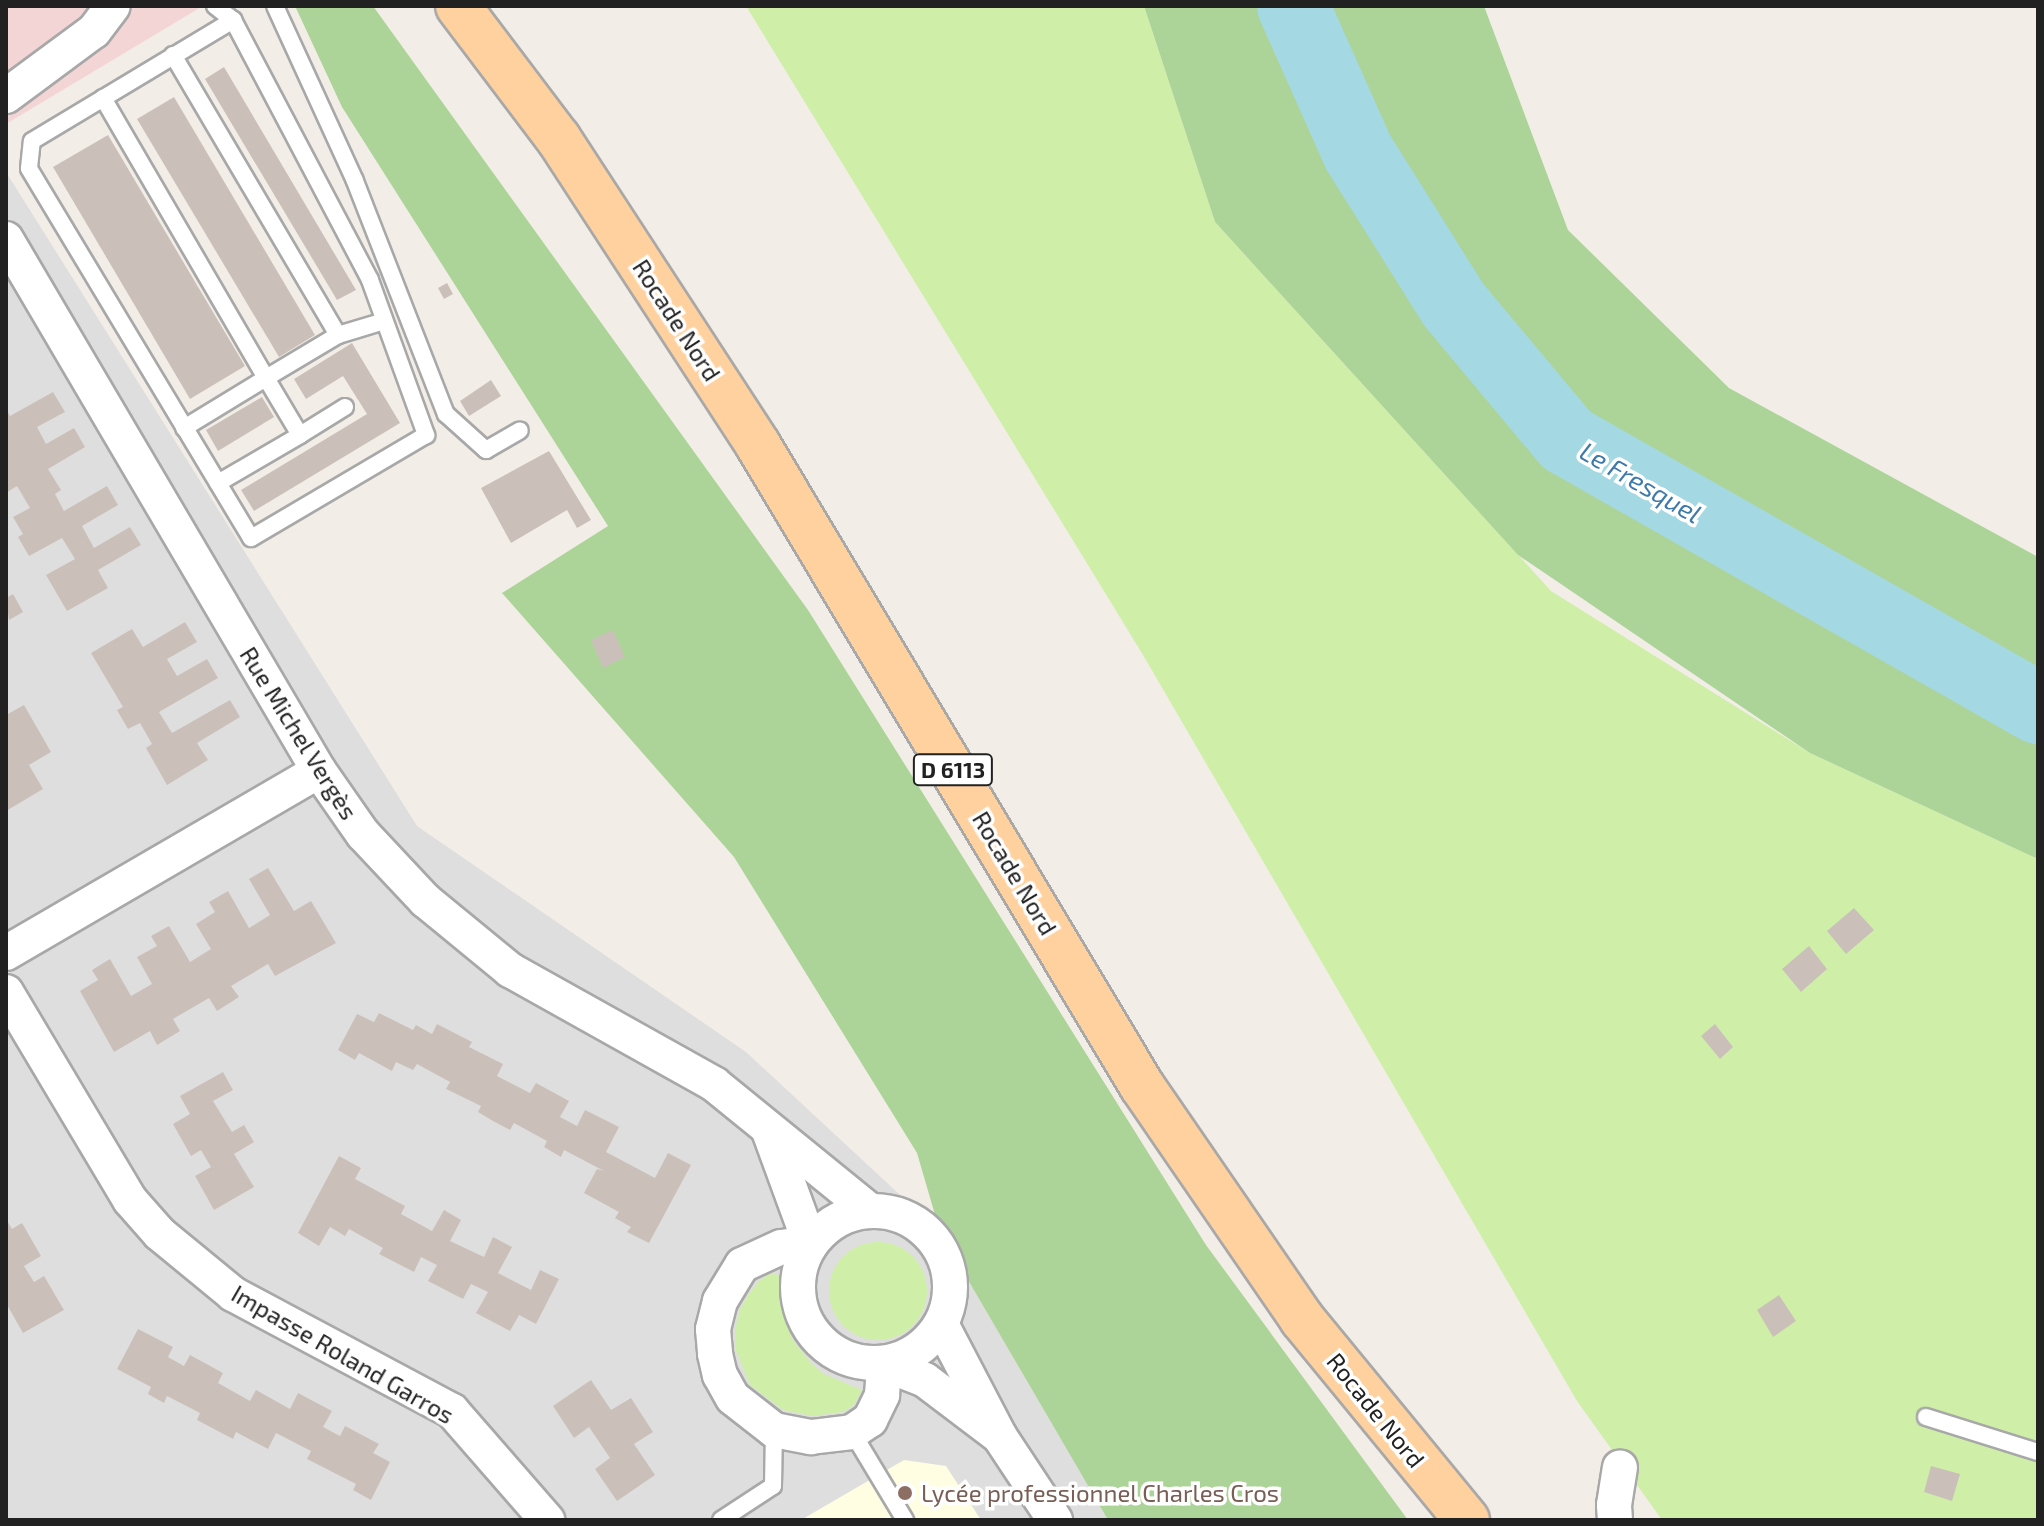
<!DOCTYPE html>
<meta charset="utf-8">
<style>
body{margin:0}
#map{position:relative;width:2044px;height:1526px;overflow:hidden;background:#f2eee7;font-family:"Exo 2",sans-serif}
div>[style]{position:absolute}
[style*='--x']{left:calc(var(--x)*1px);top:calc(var(--y)*1px);width:calc(var(--w)*1px);rotate:calc(var(--a)*1deg)}
.residential>*{inset:0;background:#dfdede}
.commercial>*{inset:0;background:#f4d5d6}
.education>*{inset:0;background:#fffee3}
.grass>*{inset:0;background:#cfefa9}
.round{border-radius:50%}
.forest>*{inset:0;background:#add498}
.river>*{height:72px;margin:-36px;padding:0 36px;transform-origin:36px;border-radius:36px;background:#a4d8e3}
.building>*{inset:0;background:#cac0b9}
.roads{filter:drop-shadow(2px 0 #a8a8a8) drop-shadow(-2px 0 #a8a8a8) drop-shadow(0 2px #a8a8a8) drop-shadow(0 -2px #a8a8a8)}
.service>*{height:16px;margin:-8px;padding:0 8px;transform-origin:8px;border-radius:8px;background:#fff}
.minor>*{height:34px;margin:-17px;padding:0 17px;transform-origin:17px;border-radius:17px;background:#fff}
.minor>.ring{margin:-17px;padding:0;box-sizing:content-box;background:none;border:34px solid #fff;border-radius:50%}
.primary>*{height:44px;margin:-22px;padding:0 22px;transform-origin:22px;border-radius:22px;background:#ffd19f}
.dots>*{width:22px;height:22px;translate:-50% -50%;box-sizing:border-box;border:4px solid #fff;border-radius:50%}
span{translate:-50% -50%;white-space:nowrap;text-align:center;line-height:1.15;-webkit-text-stroke:7px #fff;paint-order:stroke}
.shield-label span{padding:2px 6px;background:#fff;border:2px solid;border-radius:6px;-webkit-text-stroke-width:0}
.shield-label{font-size:22px;color:#212121;font-weight:700}
.street-label{font-size:24px;color:#212121}
.education-label{font-size:24px;color:#785e54}
.left{translate:0 -50%;text-align:left}
.water-label{font-size:26px;color:#3f79a9;font-style:italic}
.frame{position:absolute;inset:0;border:8px solid #212121;pointer-events:none}
</style>
<div id="map">
<div class="residential">
<i style="clip-path:polygon(6px 172px,417px 826px,746px 1052px,940px 1232px,1108px 1520px,6px 1520px)"></i>
</div>
<div class="commercial">
<i style="clip-path:polygon(6px 6px,203px 6px,6px 124px)"></i>
</div>
<div class="education">
<i style="clip-path:polygon(904px 1460px,946px 1466px,981px 1520px,801px 1520px)"></i>
</div>
<div class="grass">
<i style="clip-path:polygon(746px 6px,1144px 6px,1215px 222px,1551px 591px,1810px 753px,2038px 859px,2038px 1520px,1662px 1520px,1577px 1401px,1143px 655px)"></i>
<i class="round" style="left:829px;top:1242px;width:98px;height:98px"></i>
<i style="clip-path:polygon(770px 1274px,782px 1275px,788px 1327px,792px 1339px,811px 1363px,824px 1374px,862px 1390px,854px 1405px,843px 1412px,812px 1416px,783px 1410px,750px 1385px,736px 1351px,735px 1330px,740px 1309px,749px 1294px,759px 1281px)"></i>
</div>
<div class="forest">
<i style="clip-path:polygon(295px 6px,373px 6px,808px 610px,1206px 1245px,1408px 1520px,1108px 1520px,940px 1232px,917px 1153px,734px 857px,502px 593px,608px 526px,342px 107px)"></i>
<i style="clip-path:polygon(1144px 6px,1484px 6px,1568px 230px,1729px 388px,2038px 557px,2038px 859px,1810px 753px,1518px 555px,1215px 222px)"></i>
</div>
<div class="river">
<i style="--x:1293;--y:6;--w:160;--a:66"></i>
<i style="--x:1358;--y:152;--w:181;--a:57.9"></i>
<i style="--x:1454;--y:305;--w:176;--a:50.1"></i>
<i style="--x:1567;--y:440;--w:542;--a:29.64"></i>
</div>
<div class="building">
<i style="clip-path:polygon(224px 67px,356px 290px,337px 300px,205px 79px)"></i>
<i style="clip-path:polygon(174px 97px,315px 335px,279px 357px,137px 119px)"></i>
<i style="clip-path:polygon(108px 135px,245px 366px,190px 399px,53px 167px)"></i>
<i style="clip-path:polygon(447px 283px,453px 294px,444px 299px,438px 288px)"></i>
<i style="clip-path:polygon(352px 343px,400px 423px,254px 511px,241px 490px,367px 414px,343px 376px,306px 399px,294px 379px)"></i>
<i style="clip-path:polygon(491px 380px,501px 396px,469px 416px,460px 401px)"></i>
<i style="clip-path:polygon(53px 392px,65px 412px,37px 427px,46px 444px,74px 428px,85px 447px,48px 469px,61px 490px,55px 494px,64px 511px,107px 486px,118px 505px,82px 526px,94px 548px,130px 527px,141px 545px,98px 570px,108px 588px,67px 611px,46px 575px,75px 559px,62px 538px,29px 556px,18px 537px,23px 534px,13px 517px,30px 508px,17px 486px,6px 493px,6px 409px,10px 416px)"></i>
<i style="clip-path:polygon(262px 397px,274px 417px,218px 451px,206px 430px)"></i>
<i style="clip-path:polygon(549px 451px,591px 520px,577px 528px,567px 510px,511px 543px,481px 488px)"></i>
<i style="clip-path:polygon(13px 594px,23px 612px,9px 620px,6px 598px)"></i>
<i style="clip-path:polygon(185px 622px,197px 642px,167px 659px,177px 676px,207px 659px,218px 678px,159px 712px,172px 733px,230px 700px,240px 717px,197px 743px,208px 760px,167px 785px,146px 748px,152px 744px,140px 723px,128px 729px,117px 710px,123px 707px,91px 653px,132px 629px,143px 647px)"></i>
<i style="clip-path:polygon(613px 630px,625px 657px,603px 668px,591px 640px)"></i>
<i style="clip-path:polygon(24px 705px,51px 752px,29px 765px,43px 789px,6px 811px,6px 715px)"></i>
<i style="clip-path:polygon(268px 868px,294px 911px,311px 901px,336px 943px,275px 976px,268px 964px,231px 986px,239px 997px,217px 1011px,209px 998px,173px 1019px,180px 1031px,157px 1045px,150px 1031px,114px 1052px,80px 991px,98px 980px,92px 970px,110px 959px,131px 996px,152px 984px,137px 957px,157px 946px,151px 936px,169px 926px,190px 962px,211px 949px,196px 924px,215px 912px,209px 902px,228px 891px,249px 928px,270px 915px,249px 879px)"></i>
<i style="clip-path:polygon(1854px 908px,1874px 930px,1846px 954px,1827px 931px)"></i>
<i style="clip-path:polygon(1809px 946px,1827px 969px,1801px 992px,1782px 969px)"></i>
<i style="clip-path:polygon(379px 1013px,413px 1030px,416px 1025px,432px 1034px,437px 1024px,472px 1042px,469px 1047px,503px 1064px,497px 1076px,530px 1093px,536px 1083px,569px 1101px,560px 1117px,577px 1126px,585px 1110px,619px 1127px,606px 1152px,655px 1178px,668px 1153px,691px 1165px,649px 1243px,627px 1232px,631px 1227px,615px 1218px,619px 1212px,584px 1193px,597px 1169px,604px 1171px,564px 1150px,561px 1157px,544px 1147px,547px 1141px,514px 1123px,510px 1130px,493px 1121px,478px 1112px,481px 1106px,446px 1089px,450px 1082px,417px 1064px,413px 1070px,396px 1062px,392px 1071px,359px 1053px,355px 1060px,338px 1050px,357px 1014px,374px 1022px)"></i>
<i style="clip-path:polygon(1715px 1024px,1733px 1047px,1720px 1059px,1701px 1036px)"></i>
<i style="clip-path:polygon(223px 1072px,233px 1090px,213px 1101px,232px 1132px,244px 1125px,254px 1142px,234px 1154px,254px 1187px,214px 1210px,195px 1176px,211px 1167px,201px 1150px,191px 1156px,173px 1124px,190px 1114px,180px 1096px)"></i>
<i style="clip-path:polygon(339px 1156px,361px 1168px,355px 1179px,405px 1206px,401px 1214px,432px 1231px,444px 1210px,461px 1220px,450px 1241px,484px 1257px,493px 1237px,512px 1247px,498px 1273px,531px 1290px,540px 1270px,559px 1279px,536px 1324px,519px 1315px,510px 1331px,476px 1313px,488px 1292px,471px 1284px,463px 1299px,428px 1281px,437px 1265px,421px 1257px,414px 1272px,379px 1254px,383px 1248px,349px 1229px,345px 1236px,330px 1227px,319px 1246px,298px 1233px)"></i>
<i style="clip-path:polygon(6px 1219px,12px 1229px,22px 1223px,41px 1256px,24px 1266px,34px 1282px,44px 1276px,64px 1310px,23px 1333px,6px 1303px)"></i>
<i style="clip-path:polygon(1779px 1295px,1796px 1321px,1773px 1337px,1757px 1310px)"></i>
<i style="clip-path:polygon(138px 1329px,173px 1347px,168px 1357px,184px 1366px,190px 1355px,223px 1373px,218px 1383px,250px 1401px,256px 1390px,290px 1409px,298px 1393px,332px 1411px,323px 1427px,340px 1436px,345px 1426px,379px 1444px,373px 1453px,390px 1462px,371px 1500px,353px 1490px,356px 1484px,307px 1459px,311px 1451px,276px 1433px,268px 1449px,236px 1432px,233px 1439px,197px 1420px,200px 1413px,167px 1396px,164px 1403px,148px 1394px,151px 1387px,117px 1369px)"></i>
<i style="clip-path:polygon(591px 1380px,611px 1410px,631px 1398px,653px 1432px,634px 1444px,655px 1475px,617px 1501px,595px 1469px,610px 1458px,589px 1427px,574px 1438px,553px 1406px)"></i>
<i style="clip-path:polygon(1931px 1466px,1960px 1474px,1952px 1501px,1924px 1492px)"></i>
</div>
<div class="roads">
<div class="service">
<i style="--x:215;--y:6;--w:23;--a:38"></i>
<i style="--x:233;--y:20;--w:294;--a:62.2"></i>
<i style="--x:370;--y:280;--w:165;--a:70.1"></i>
<i style="--x:426;--y:435;--w:203;--a:149.5"></i>
<i style="--x:251;--y:538;--w:431;--a:-121"></i>
<i style="--x:29;--y:168;--w:27;--a:-84"></i>
<i style="--x:32;--y:141;--w:235;--a:-31"></i>
<i style="--x:275;--y:6;--w:192;--a:65.4"></i>
<i style="--x:355;--y:181;--w:250;--a:68.7"></i>
<i style="--x:446;--y:414;--w:54;--a:42"></i>
<i style="--x:486;--y:450;--w:39;--a:-30"></i>
<i style="--x:173;--y:55;--w:325;--a:59.5"></i>
<i style="--x:338;--y:335;--w:48;--a:-16.9"></i>
<i style="--x:103;--y:98;--w:324;--a:59.8"></i>
<i style="--x:266;--y:378;--w:96;--a:148.6"></i>
<i style="--x:300;--y:435;--w:53;--a:-31.9"></i>
<i style="--x:218;--y:483;--w:95;--a:-30.3"></i>
<i style="--x:300;--y:435;--w:66;--a:-120.8"></i>
<i style="--x:266;--y:378;--w:84;--a:-30.8"></i>
<i style="--x:1926;--y:1417;--w:117;--a:17.4"></i>
<i style="--x:852;--y:1432;--w:103;--a:58.9"></i>
<i style="--x:721;--y:1520;--w:62;--a:-33.2"></i>
<i style="--x:773;--y:1486;--w:56;--a:-89"></i>
</div>
<div class="minor">
<i style="--x:6;--y:96;--w:109;--a:-36.5"></i>
<i style="--x:94;--y:31;--w:31;--a:-53"></i>
<i style="--x:6;--y:239;--w:617;--a:59.53"></i>
<i style="--x:319;--y:771;--w:77;--a:55.1"></i>
<i style="--x:363;--y:834;--w:92;--a:46.8"></i>
<i style="--x:426;--y:901;--w:109;--a:39.4"></i>
<i style="--x:510;--y:970;--w:234;--a:29.2"></i>
<i style="--x:714;--y:1084;--w:200;--a:39.1"></i>
<i style="--x:6;--y:953;--w:362;--a:-30.2"></i>
<i style="--x:6;--y:992;--w:242;--a:59.2"></i>
<i style="--x:130;--y:1200;--w:45;--a:48.6"></i>
<i style="--x:160;--y:1234;--w:94;--a:39.4"></i>
<i style="--x:233;--y:1294;--w:248;--a:28.1"></i>
<i style="--x:452;--y:1411;--w:145;--a:48.9"></i>
<i style="--x:769;--y:1131;--w:119;--a:69.9"></i>
<i style="--x:810;--y:1243;--w:29;--a:172"></i>
<i style="--x:781;--y:1247;--w:43;--a:155.2"></i>
<i style="--x:742;--y:1265;--w:42;--a:121.4"></i>
<i style="--x:720;--y:1301;--w:29;--a:104"></i>
<i style="--x:713;--y:1329;--w:25;--a:85"></i>
<i style="--x:715;--y:1354;--w:22;--a:77"></i>
<i style="--x:720;--y:1375;--w:26;--a:61"></i>
<i style="--x:733;--y:1398;--w:52;--a:38"></i>
<i style="--x:774;--y:1430;--w:38;--a:11"></i>
<i style="--x:811;--y:1437;--w:41;--a:-7"></i>
<i style="--x:852;--y:1432;--w:22;--a:-34"></i>
<i style="--x:870;--y:1420;--w:28;--a:-64"></i>
<i style="--x:882;--y:1395;--w:31;--a:-86"></i>
<i style="--x:884;--y:1364;--w:44;--a:21.3"></i>
<i style="--x:925;--y:1380;--w:94;--a:37.2"></i>
<i class="ring" style="left:798px;top:1211px;width:118px;height:118px"></i>
<i style="--x:941;--y:1324;--w:127;--a:62.4"></i>
<i style="--x:1000;--y:1437;--w:100;--a:56.5"></i>
<i style="--x:1615;--y:1520;--w:15;--a:-94"></i>
<i style="--x:1614;--y:1505;--w:38;--a:-81"></i>
</div>
<div class="primary">
<i style="--x:458;--y:6;--w:166;--a:52.9"></i>
<i style="--x:558;--y:138;--w:366;--a:56.9"></i>
<i style="--x:758;--y:445;--w:747;--a:59.08"></i>
<i style="--x:1142;--y:1086;--w:283;--a:55.5"></i>
<i style="--x:1302;--y:1319;--w:260;--a:50.6"></i>
</div>
</div>
<div class="dots">
<i style="left:905px;top:1493px;background:#8d6e63"></i>
</div>
<div class="shield-label">
<span style="left:953px;top:770px">D 6113</span>
</div>
<div class="street-label">
<span style="left:677px;top:320px;rotate:57deg">Rocade Nord</span>
<span style="left:299px;top:733px;rotate:58deg">Rue Michel Vergès</span>
<span style="left:1015px;top:873px;rotate:59deg">Rocade Nord</span>
<span style="left:343px;top:1354px;rotate:30deg">Impasse Roland Garros</span>
<span style="left:1376px;top:1410px;rotate:51deg">Rocade Nord</span>
</div>
<div class="education-label">
<span class="left" style="left:921px;top:1493px">Lycée professionnel Charles Cros</span>
</div>
<div class="water-label">
<span style="left:1641px;top:482px;rotate:30deg">Le Fresquel</span>
</div>
<div class="frame"></div>
</div>
